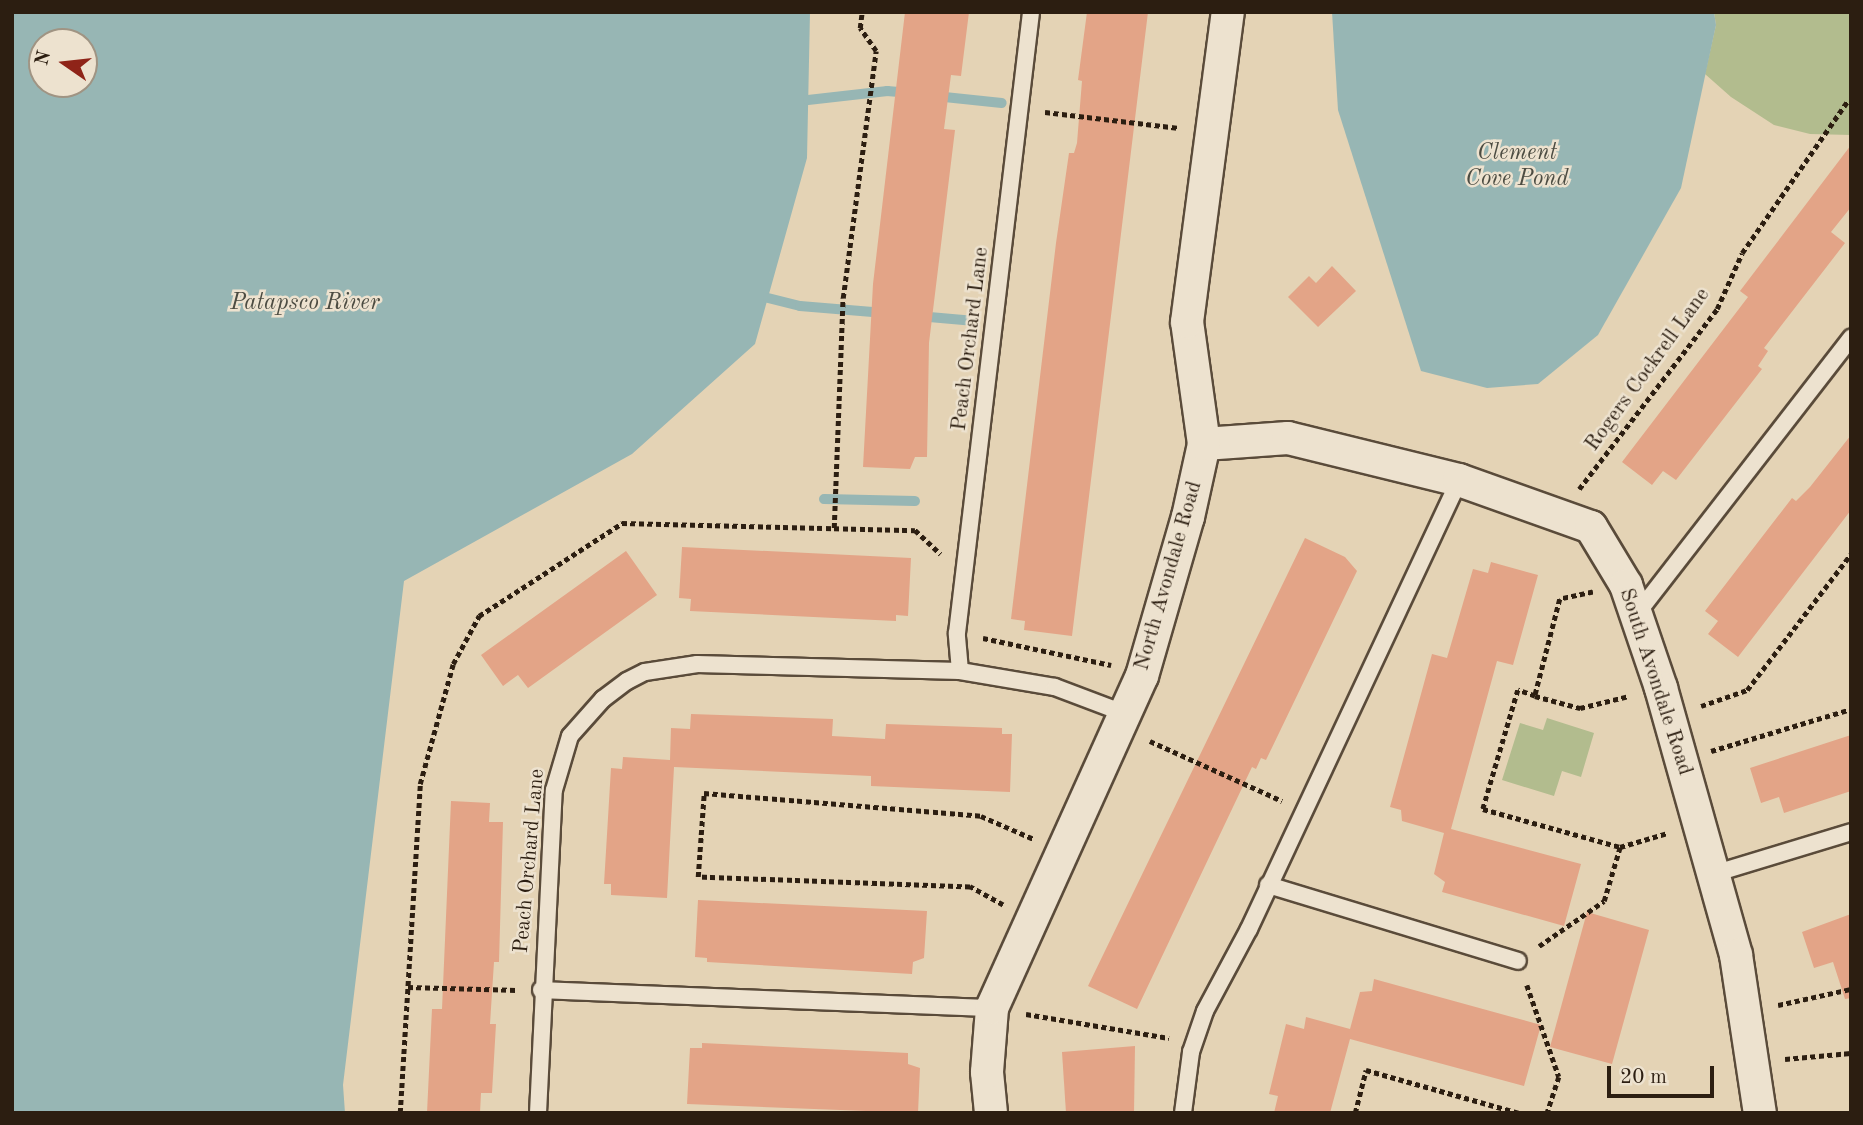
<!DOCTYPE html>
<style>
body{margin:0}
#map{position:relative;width:1863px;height:1125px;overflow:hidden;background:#e4d3b5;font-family:"Old Standard TT",serif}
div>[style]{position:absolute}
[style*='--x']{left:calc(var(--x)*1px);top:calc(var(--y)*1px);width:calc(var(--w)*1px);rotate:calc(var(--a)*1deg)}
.green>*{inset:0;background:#b2bc8e}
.water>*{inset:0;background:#97b6b4}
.stream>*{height:10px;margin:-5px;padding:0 5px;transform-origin:5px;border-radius:5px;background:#97b6b4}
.building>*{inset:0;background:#e3a487}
.path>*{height:4.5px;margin-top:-2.25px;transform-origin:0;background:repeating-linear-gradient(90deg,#2c1e11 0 5px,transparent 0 8.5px)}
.roads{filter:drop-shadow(2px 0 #5a4b3a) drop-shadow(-2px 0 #5a4b3a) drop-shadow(0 2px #5a4b3a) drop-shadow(0 -2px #5a4b3a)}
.service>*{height:16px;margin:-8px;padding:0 8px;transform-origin:8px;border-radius:8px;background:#ede2cf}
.minor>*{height:32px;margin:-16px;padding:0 16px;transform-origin:16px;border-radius:16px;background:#ede2cf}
span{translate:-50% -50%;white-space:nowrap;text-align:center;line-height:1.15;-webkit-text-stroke:5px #ede2cf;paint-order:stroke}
.street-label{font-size:21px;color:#2c1e11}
.water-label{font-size:23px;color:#4c4c42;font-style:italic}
.frame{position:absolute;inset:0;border:14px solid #2c1e11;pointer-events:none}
.north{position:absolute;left:28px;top:28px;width:70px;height:70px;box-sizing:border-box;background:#ede2cf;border:2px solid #a09483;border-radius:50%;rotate:284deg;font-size:19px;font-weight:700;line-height:28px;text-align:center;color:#2c1e11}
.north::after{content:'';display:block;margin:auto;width:24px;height:32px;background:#8f2418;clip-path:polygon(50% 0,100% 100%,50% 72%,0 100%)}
.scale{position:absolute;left:1607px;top:1066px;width:107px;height:32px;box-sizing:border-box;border:4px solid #2c1e11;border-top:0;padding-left:9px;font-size:21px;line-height:24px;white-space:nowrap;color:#2c1e11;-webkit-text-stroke:5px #ede2cf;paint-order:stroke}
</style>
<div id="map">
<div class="green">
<i style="clip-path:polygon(1714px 12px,1851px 12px,1851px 135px,1810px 134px,1774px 125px,1731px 97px,1705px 74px,1716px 25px)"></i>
<i style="clip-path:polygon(1547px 718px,1594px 733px,1581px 777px,1562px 771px,1554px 796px,1502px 780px,1520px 723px,1543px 730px)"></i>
</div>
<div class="water">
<i style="clip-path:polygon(evenodd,12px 12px,810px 12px,807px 158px,755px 344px,632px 454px,404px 581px,343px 1085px,345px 1113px,12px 1113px,12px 12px,42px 42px,84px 42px,84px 84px,42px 84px,42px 42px)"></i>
<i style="clip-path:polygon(1332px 12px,1714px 12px,1716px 25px,1681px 188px,1598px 335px,1538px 384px,1487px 388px,1421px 371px,1338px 110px)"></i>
</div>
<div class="stream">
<i style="--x:935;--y:96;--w:67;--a:6"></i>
<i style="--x:808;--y:100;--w:80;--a:-6.5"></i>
<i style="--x:887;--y:91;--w:21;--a:5"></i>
<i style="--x:768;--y:298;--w:33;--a:14"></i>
<i style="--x:800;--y:306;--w:85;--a:4.7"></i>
<i style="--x:918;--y:316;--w:57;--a:5"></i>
<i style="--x:824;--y:499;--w:91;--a:1.3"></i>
</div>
<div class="building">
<i style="clip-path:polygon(905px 12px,969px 12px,961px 76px,951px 75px,944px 129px,955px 130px,929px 343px,927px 457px,915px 457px,910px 469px,863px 467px,873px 284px)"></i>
<i style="clip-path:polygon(1087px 12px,1148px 12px,1072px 636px,1024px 630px,1025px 621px,1011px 619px,1056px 243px,1069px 153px,1074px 153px,1077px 143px,1082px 81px,1078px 80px)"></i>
<i style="clip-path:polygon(1851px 145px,1851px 207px,1831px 232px,1845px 243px,1764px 348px,1768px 351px,1758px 366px,1762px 369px,1676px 480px,1663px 471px,1652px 485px,1622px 462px,1748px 297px,1740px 291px)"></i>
<i style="clip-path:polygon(1332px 266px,1356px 291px,1318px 327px,1288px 297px,1309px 276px,1316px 283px)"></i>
<i style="clip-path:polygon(1851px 435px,1851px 510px,1738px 657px,1708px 634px,1718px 621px,1705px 611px,1792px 498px,1796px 501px,1810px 487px)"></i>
<i style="clip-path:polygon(1305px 538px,1345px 557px,1357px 571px,1266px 760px,1261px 758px,1256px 769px,1252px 767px,1137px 1009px,1088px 986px)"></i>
<i style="clip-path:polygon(682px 547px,911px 558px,908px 616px,896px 615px,896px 621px,690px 611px,691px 599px,679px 598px)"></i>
<i style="clip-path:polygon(626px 551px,657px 595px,528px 688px,518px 675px,503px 686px,481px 655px)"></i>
<i style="clip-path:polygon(1491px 562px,1538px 575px,1513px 665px,1497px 661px,1451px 829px,1581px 864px,1564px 926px,1442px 892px,1445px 882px,1434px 874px,1444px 833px,1402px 821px,1401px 810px,1390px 807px,1432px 654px,1447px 658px,1473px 569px,1488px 573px)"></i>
<i style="clip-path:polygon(691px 714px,833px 719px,832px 736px,885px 739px,886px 724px,1002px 728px,1002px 734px,1012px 734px,1010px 792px,871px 786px,871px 776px,674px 767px,667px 898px,611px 895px,611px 884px,604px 884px,611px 768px,622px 769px,623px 757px,670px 760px,671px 728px,690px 729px)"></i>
<i style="clip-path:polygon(1851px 735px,1851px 791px,1784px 813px,1779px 797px,1761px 803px,1750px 768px)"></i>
<i style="clip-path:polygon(451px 801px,490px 803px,489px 822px,503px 822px,499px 962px,494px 962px,490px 1024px,496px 1024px,492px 1093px,481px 1093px,480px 1113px,427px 1113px,432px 1009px,442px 1009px)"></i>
<i style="clip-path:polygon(698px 900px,927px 911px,924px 958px,913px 962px,912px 974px,707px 962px,707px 958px,695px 957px)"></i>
<i style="clip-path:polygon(1587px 912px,1649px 930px,1612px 1064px,1550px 1047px)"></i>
<i style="clip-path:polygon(1851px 914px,1851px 998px,1845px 999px,1833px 962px,1814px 968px,1802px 932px)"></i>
<i style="clip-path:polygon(1374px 979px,1541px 1025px,1524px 1086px,1350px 1039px,1330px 1113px,1274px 1113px,1278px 1096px,1269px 1094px,1286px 1024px,1304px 1029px,1306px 1017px,1350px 1029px,1360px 992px,1372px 991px)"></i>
<i style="clip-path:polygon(702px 1043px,908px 1053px,908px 1064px,920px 1068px,918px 1113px,687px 1104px,690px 1048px,702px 1048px)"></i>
<i style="clip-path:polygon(1135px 1046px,1134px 1113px,1066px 1113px,1062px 1052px)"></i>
</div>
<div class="path">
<i style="--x:1045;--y:112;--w:135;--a:6.8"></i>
<i style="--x:1579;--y:489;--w:227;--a:-52.5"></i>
<i style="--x:1717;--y:309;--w:61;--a:-65.9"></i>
<i style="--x:1742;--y:253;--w:184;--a:-55.2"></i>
<i style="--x:834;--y:528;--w:230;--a:-87.8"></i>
<i style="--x:843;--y:298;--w:249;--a:-82.4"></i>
<i style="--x:876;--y:51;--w:28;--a:-125"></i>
<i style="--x:860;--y:28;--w:16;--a:-83"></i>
<i style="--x:1593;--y:592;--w:34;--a:168"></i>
<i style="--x:1560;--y:599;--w:100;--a:104.5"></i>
<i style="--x:1535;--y:696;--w:18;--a:-161"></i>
<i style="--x:1518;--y:690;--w:124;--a:106.4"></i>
<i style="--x:1483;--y:809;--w:142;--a:15.5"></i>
<i style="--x:1620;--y:847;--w:50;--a:-16.3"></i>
<i style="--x:983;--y:638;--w:131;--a:11.9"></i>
<i style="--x:1535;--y:696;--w:47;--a:14.9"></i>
<i style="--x:1580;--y:708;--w:50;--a:-13.8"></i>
<i style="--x:1701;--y:706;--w:49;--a:-19.2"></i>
<i style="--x:1747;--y:690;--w:171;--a:-52.6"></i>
<i style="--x:1150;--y:741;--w:145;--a:24.4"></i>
<i style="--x:1711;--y:751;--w:146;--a:-16.7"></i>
<i style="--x:1003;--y:905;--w:38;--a:-151"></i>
<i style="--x:970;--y:887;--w:272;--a:-177.9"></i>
<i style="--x:698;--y:877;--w:84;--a:-85.9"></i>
<i style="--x:704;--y:793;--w:278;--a:4.7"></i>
<i style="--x:981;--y:816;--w:58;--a:23.5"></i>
<i style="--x:1539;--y:946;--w:79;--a:-34.7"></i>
<i style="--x:1604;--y:901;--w:56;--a:-73.5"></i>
<i style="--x:1527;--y:985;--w:97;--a:70.8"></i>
<i style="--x:1559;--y:1077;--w:38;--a:108"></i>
<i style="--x:408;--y:987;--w:108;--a:1.6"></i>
<i style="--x:1778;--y:1005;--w:75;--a:-12.4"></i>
<i style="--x:1026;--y:1014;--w:145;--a:9.5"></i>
<i style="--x:1785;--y:1059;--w:66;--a:-5.2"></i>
<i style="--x:400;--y:1113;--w:330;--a:-86.5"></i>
<i style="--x:420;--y:784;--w:124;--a:-74.6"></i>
<i style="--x:453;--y:664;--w:55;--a:-61.6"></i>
<i style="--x:479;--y:616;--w:171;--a:-33"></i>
<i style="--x:622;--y:523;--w:293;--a:1.4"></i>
<i style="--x:915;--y:530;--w:35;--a:43"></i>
<i style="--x:1355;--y:1113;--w:44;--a:-75.7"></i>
<i style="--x:1366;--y:1070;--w:159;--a:15.7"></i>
</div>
<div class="roads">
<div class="service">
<i style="--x:1636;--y:615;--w:351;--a:-52.2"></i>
<i style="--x:960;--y:671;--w:38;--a:-95"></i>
<i style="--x:957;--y:633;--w:625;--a:-83.2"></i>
<i style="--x:1713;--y:874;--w:144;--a:-16.9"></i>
<i style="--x:1268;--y:885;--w:261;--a:16.9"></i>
<i style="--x:541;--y:990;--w:451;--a:2.3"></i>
<i style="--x:538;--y:1113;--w:323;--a:-87.2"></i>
<i style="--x:554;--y:790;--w:56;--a:-73.5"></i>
<i style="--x:570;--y:736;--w:50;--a:-48.3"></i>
<i style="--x:603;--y:699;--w:30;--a:-37"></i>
<i style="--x:627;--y:681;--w:20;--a:-27"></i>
<i style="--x:645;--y:672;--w:53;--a:-8.7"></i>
<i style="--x:697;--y:664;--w:263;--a:1.5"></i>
<i style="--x:960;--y:671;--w:96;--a:9.6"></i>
<i style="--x:1055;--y:687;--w:76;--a:20.8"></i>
<i style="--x:1183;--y:1113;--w:62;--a:-82.5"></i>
<i style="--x:1191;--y:1052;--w:43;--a:-71.1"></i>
<i style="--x:1205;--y:1011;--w:93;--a:-61.8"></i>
<i style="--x:1249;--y:929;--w:496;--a:-64.9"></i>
</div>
<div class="minor">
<i style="--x:1204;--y:444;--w:84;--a:-4.1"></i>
<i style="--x:1288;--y:438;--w:176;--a:13.8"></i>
<i style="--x:1459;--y:480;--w:140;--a:19.6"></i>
<i style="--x:1591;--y:527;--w:68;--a:58.9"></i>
<i style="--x:1626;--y:585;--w:109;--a:71.2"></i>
<i style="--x:1661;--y:688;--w:277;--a:74.3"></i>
<i style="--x:1736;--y:955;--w:160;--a:81.4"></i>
<i style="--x:991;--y:1113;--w:41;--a:-95.6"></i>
<i style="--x:987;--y:1072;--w:64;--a:-85.5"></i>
<i style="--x:992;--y:1008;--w:364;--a:-65.7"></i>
<i style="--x:1142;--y:676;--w:166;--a:-73.9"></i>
<i style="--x:1188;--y:517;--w:75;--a:-77.6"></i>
<i style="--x:1204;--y:444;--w:123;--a:-97.9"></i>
<i style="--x:1187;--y:322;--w:313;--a:-82.5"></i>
</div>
</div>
<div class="street-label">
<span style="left:971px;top:339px;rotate:-83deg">Peach Orchard Lane</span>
<span style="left:1648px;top:370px;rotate:-54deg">Rogers Cockrell Lane</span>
<span style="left:1169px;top:576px;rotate:-74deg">North Avondale Road</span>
<span style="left:1655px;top:682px;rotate:72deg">South Avondale Road</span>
<span style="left:530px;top:861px;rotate:-85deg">Peach Orchard Lane</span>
</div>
<div class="water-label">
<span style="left:1517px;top:166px">Clement<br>Cove Pond</span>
<span style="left:305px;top:303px">Patapsco River</span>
</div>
<div class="frame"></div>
<div class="north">N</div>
<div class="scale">20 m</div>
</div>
